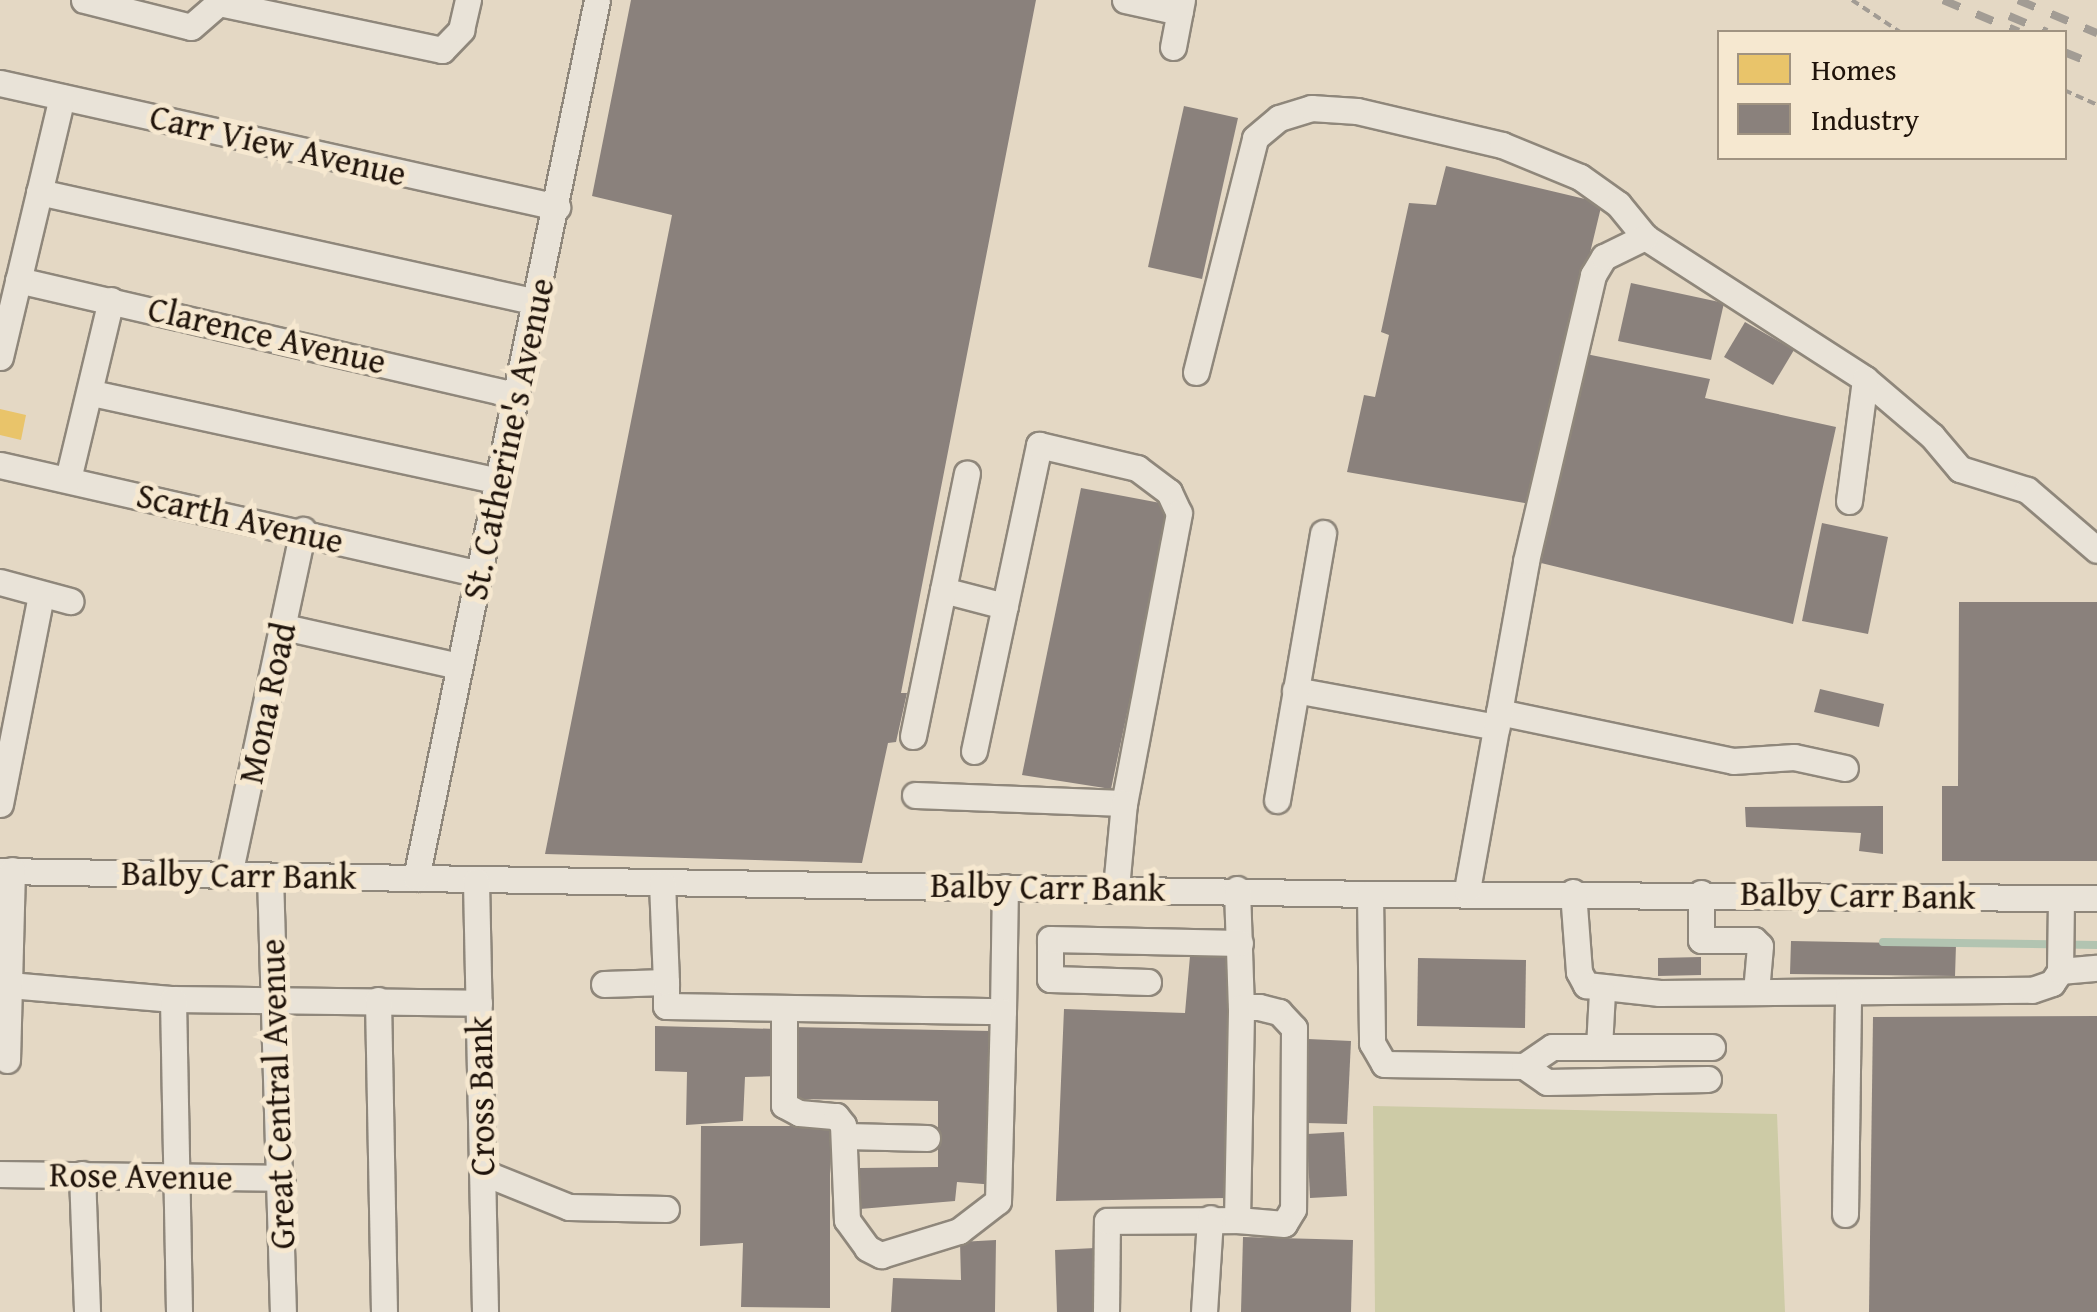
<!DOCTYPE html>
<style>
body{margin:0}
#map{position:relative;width:2097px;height:1312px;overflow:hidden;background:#e4d8c4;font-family:"Gentium Book Plus",serif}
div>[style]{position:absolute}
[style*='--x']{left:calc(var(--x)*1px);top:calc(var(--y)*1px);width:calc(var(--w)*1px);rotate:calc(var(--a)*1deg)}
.green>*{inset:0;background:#cdcba6}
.homes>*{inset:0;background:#e9c46a}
.industry>*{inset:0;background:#8a817c}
.stream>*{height:8px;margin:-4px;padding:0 4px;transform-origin:4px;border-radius:4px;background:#b2c4b1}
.path>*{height:4px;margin-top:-2px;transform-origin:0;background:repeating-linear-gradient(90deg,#a29c94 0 8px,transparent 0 13px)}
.roads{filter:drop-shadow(2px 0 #8f877b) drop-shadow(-2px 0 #8f877b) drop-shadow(0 2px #8f877b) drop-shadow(0 -2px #8f877b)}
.minor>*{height:25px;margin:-12.5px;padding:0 12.5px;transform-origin:12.5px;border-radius:12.5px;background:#e9e3d8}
.rail>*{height:8px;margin-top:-4px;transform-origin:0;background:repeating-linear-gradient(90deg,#a29c94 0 18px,transparent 0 36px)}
span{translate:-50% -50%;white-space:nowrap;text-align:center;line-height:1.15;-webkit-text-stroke:10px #f6e8d0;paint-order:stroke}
.street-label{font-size:35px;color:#1f130a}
.legend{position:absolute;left:1717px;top:30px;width:350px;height:130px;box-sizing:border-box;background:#f6e8d0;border:2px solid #a09381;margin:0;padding:12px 18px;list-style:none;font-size:30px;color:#1f130a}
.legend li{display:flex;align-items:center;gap:20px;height:50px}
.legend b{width:50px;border:2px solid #a09381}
</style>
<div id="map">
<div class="green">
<i style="clip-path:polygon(1373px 1106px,1777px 1114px,1785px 1312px,1375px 1312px)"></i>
</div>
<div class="homes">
<i style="clip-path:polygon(0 409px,26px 415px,21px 440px,0 435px)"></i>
</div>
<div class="industry">
<i style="clip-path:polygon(631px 0,1036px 0,901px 693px,907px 693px,896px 742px,888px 743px,862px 863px,545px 854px,672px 215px,592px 196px)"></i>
<i style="clip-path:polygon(1184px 106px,1238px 118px,1202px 279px,1148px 267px)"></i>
<i style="clip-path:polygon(1446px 166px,1602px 203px,1530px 504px,1347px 472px,1364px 395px,1375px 397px,1389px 335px,1381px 332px,1409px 203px,1436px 205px)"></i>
<i style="clip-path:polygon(1631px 283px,1724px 303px,1711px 360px,1618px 341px)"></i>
<i style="clip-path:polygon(1745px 322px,1794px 350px,1773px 385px,1724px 357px)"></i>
<i style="clip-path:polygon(1586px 354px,1710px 379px,1705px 398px,1836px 427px,1793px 624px,1541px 563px)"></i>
<i style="clip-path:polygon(1081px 488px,1171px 505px,1111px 789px,1022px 775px)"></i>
<i style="clip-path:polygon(1822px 523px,1888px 537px,1868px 634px,1802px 621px)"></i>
<i style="clip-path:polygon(1959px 602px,2097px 602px,2097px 861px,1942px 861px,1942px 786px,1958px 786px)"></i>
<i style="clip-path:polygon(1820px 689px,1884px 704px,1879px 727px,1814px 712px)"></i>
<i style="clip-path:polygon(1883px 806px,1883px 854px,1859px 851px,1861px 833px,1746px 827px,1745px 807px)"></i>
<i style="clip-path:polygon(1791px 941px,1956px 944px,1955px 976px,1790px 974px)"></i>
<i style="clip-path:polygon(1190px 956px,1230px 957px,1226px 1198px,1056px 1201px,1064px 1009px,1185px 1013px)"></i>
<i style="clip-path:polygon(1701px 957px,1701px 975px,1658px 976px,1658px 958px)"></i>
<i style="clip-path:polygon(1418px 958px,1526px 960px,1525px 1028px,1417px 1026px)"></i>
<i style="clip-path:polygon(2097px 1016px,2097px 1312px,1869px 1312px,1873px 1017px)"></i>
<i style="clip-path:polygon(655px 1026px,778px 1029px,778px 1076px,745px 1077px,743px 1121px,686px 1125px,687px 1072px,655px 1071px)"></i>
<i style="clip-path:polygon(792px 1027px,991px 1031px,996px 1185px,957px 1182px,955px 1201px,860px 1209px,859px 1168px,938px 1167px,938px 1101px,790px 1099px)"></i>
<i style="clip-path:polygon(1308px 1039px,1351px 1041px,1347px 1124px,1305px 1123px)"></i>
<i style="clip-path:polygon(701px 1126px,830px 1126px,830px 1308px,741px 1307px,743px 1243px,700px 1246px)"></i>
<i style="clip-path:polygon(1344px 1132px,1347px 1196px,1310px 1198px,1307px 1134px)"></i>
<i style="clip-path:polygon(1243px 1237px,1353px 1240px,1351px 1312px,1241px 1312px)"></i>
<i style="clip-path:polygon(996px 1240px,995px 1312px,891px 1312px,893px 1278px,961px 1280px,960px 1242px)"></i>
<i style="clip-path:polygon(1095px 1248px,1098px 1312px,1057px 1312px,1055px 1250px)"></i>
</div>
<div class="stream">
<i style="--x:1883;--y:942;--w:214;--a:0.8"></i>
</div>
<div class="path">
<i style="--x:1852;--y:0;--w:58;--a:33.7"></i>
<i style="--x:2064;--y:90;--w:36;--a:24"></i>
</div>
<div class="roads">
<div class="minor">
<i style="--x:84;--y:0;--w:110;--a:14.2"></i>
<i style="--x:191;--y:27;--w:37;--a:-41"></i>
<i style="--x:219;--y:3;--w:228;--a:11.9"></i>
<i style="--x:442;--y:50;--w:28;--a:-46"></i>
<i style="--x:461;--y:30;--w:31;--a:-77"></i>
<i style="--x:1125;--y:0;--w:56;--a:12.3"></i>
<i style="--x:1173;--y:47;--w:48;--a:-79.2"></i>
<i style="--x:0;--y:83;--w:571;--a:12.55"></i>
<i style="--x:39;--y:192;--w:510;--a:12.46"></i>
<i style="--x:18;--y:280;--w:510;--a:13.03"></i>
<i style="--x:0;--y:357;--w:267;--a:-76.6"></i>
<i style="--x:1196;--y:372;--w:241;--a:-75.8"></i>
<i style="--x:1255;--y:138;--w:31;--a:-40"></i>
<i style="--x:1279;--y:118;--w:34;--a:-17"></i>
<i style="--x:1311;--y:108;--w:46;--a:3.7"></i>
<i style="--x:1357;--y:111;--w:149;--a:13.2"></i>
<i style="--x:1502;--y:145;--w:84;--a:22.3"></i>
<i style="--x:1580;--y:177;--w:47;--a:35.4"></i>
<i style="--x:1618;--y:204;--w:43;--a:50.7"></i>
<i style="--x:1645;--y:237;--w:262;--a:32.8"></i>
<i style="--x:1865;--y:379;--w:88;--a:40.4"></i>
<i style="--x:1932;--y:436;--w:43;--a:49.7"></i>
<i style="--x:1960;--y:469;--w:70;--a:17.4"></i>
<i style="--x:2027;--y:490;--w:92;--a:40.6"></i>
<i style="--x:92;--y:393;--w:417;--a:12.2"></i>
<i style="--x:0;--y:465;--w:491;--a:12.8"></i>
<i style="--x:68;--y:479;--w:184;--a:-76.5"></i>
<i style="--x:1849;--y:501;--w:123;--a:-82.5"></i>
<i style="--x:0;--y:582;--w:73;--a:15.2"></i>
<i style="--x:943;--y:590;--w:64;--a:14.5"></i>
<i style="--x:284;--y:627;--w:179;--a:12.6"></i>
<i style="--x:1295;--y:690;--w:205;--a:10.4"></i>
<i style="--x:1499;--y:712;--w:239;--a:11.8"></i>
<i style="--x:1733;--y:761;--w:61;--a:-3.8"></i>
<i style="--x:1794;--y:757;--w:52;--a:12.2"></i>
<i style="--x:913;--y:736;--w:268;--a:-78.4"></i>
<i style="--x:974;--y:751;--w:313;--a:-78"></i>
<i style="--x:1039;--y:445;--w:101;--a:13.2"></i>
<i style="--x:1137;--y:468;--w:40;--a:37"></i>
<i style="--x:1169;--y:492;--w:23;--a:65"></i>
<i style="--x:1179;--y:513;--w:295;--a:100.7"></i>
<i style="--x:915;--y:795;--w:209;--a:2.2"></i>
<i style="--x:1124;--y:803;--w:85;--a:95.4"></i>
<i style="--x:1277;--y:800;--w:271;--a:-80.2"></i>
<i style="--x:0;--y:804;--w:213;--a:-78.9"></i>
<i style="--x:0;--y:871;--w:1370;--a:0.96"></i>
<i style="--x:1370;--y:894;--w:727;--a:0.32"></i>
<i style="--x:229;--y:875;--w:353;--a:-77.9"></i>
<i style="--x:270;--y:876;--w:436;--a:88.3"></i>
<i style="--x:416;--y:878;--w:896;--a:-78.35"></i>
<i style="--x:476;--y:881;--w:431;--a:88.8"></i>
<i style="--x:1237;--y:889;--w:118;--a:88.1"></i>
<i style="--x:1467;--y:890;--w:334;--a:-79.8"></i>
<i style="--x:1526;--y:561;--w:294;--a:-76.8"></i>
<i style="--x:1593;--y:275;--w:21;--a:-59"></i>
<i style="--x:1604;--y:257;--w:46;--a:-26"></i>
<i style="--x:1573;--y:892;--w:80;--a:85.7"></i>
<i style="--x:1579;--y:972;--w:15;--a:62"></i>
<i style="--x:1586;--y:985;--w:74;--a:6.2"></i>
<i style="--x:1660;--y:993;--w:372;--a:-0.5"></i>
<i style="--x:2032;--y:990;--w:21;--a:-19"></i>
<i style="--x:2052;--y:983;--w:14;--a:-56"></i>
<i style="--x:2060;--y:971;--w:73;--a:-89.2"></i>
<i style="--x:1701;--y:893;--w:47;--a:90"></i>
<i style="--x:1701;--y:940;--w:53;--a:0"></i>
<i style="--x:1754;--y:940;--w:8;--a:45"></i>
<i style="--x:1760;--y:946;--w:46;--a:95"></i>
<i style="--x:1370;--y:894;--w:149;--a:89.2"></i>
<i style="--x:1372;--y:1043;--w:24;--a:60"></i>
<i style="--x:1384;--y:1064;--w:140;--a:0.8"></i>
<i style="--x:1524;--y:1066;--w:34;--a:-34"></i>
<i style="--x:1552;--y:1047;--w:47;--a:0"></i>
<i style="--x:2060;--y:971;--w:37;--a:-5"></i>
<i style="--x:666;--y:982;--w:24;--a:90"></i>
<i style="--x:666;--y:1006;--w:337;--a:0.9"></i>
<i style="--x:1003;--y:1011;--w:124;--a:-89.1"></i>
<i style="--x:1148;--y:982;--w:98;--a:-178.2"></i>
<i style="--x:1050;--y:979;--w:40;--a:-90"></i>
<i style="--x:1050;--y:939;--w:190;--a:1.2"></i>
<i style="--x:604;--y:984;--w:62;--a:-1.8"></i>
<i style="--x:666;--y:982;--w:99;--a:-92.3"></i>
<i style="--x:9;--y:985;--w:165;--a:4.9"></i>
<i style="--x:173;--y:999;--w:306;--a:0.7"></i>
<i style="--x:1602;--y:992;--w:55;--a:93.1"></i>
<i style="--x:1599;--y:1047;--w:113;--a:0"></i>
<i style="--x:173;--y:999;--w:313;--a:88.9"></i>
<i style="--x:378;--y:1000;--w:312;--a:88.9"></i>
<i style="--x:784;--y:1008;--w:97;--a:90"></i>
<i style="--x:784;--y:1105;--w:17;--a:28"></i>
<i style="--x:799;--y:1113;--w:37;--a:5"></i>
<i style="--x:836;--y:1116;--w:11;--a:52"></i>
<i style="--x:843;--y:1125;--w:95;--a:87.6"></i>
<i style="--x:847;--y:1220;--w:34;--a:54"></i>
<i style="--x:867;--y:1248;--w:16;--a:27"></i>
<i style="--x:881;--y:1255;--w:82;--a:-17.1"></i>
<i style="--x:959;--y:1231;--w:49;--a:-37.6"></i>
<i style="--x:998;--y:1201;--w:190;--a:-88.5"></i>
<i style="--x:7;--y:1060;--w:190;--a:-88.5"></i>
<i style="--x:1524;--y:1066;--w:28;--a:35"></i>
<i style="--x:1547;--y:1082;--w:161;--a:-1.1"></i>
<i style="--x:846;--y:1136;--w:81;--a:1.4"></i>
<i style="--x:482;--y:1172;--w:94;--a:21.9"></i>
<i style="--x:569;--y:1207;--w:97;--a:1.2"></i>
<i style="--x:0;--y:1174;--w:282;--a:0.8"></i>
<i style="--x:82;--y:1174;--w:138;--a:87.9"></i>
<i style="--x:1845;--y:1214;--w:222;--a:-89.2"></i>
<i style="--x:1106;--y:1312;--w:91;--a:-89.4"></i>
<i style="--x:1107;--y:1221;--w:130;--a:-0.4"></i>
<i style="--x:1237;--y:1220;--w:213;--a:-88.9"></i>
<i style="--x:1241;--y:1007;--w:18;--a:0"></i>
<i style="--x:1259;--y:1007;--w:21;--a:14"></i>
<i style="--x:1279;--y:1012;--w:22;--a:47"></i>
<i style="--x:1294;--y:1028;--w:181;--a:90.3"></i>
<i style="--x:1293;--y:1209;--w:17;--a:121"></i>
<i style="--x:1284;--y:1224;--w:47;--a:-175.1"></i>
<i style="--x:1204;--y:1312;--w:94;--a:-86.3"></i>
</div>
</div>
<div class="rail">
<i style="--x:1943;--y:0;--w:82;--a:22.8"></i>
<i style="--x:2018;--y:0;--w:86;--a:22.7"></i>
<i style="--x:2009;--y:16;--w:41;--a:22.8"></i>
<i style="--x:2064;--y:52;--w:35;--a:22"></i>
</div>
<div class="street-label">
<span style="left:278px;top:145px;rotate:13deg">Carr View Avenue</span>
<span style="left:267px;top:335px;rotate:13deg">Clarence Avenue</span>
<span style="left:508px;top:439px;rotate:-78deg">St. Catherine's Avenue</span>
<span style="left:240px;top:518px;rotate:13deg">Scarth Avenue</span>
<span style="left:267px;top:703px;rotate:-78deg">Mona Road</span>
<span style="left:239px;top:875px;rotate:1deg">Balby Carr Bank</span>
<span style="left:1048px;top:887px;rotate:1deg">Balby Carr Bank</span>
<span style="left:1858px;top:895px;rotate:1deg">Balby Carr Bank</span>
<span style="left:277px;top:1094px;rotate:-92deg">Great Central Avenue</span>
<span style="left:481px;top:1096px;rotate:-91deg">Cross Bank</span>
<span style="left:141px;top:1176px;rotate:1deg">Rose Avenue</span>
</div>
<ul class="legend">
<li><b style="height:28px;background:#e9c46a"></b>Homes</li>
<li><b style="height:28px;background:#8a817c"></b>Industry</li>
</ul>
</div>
